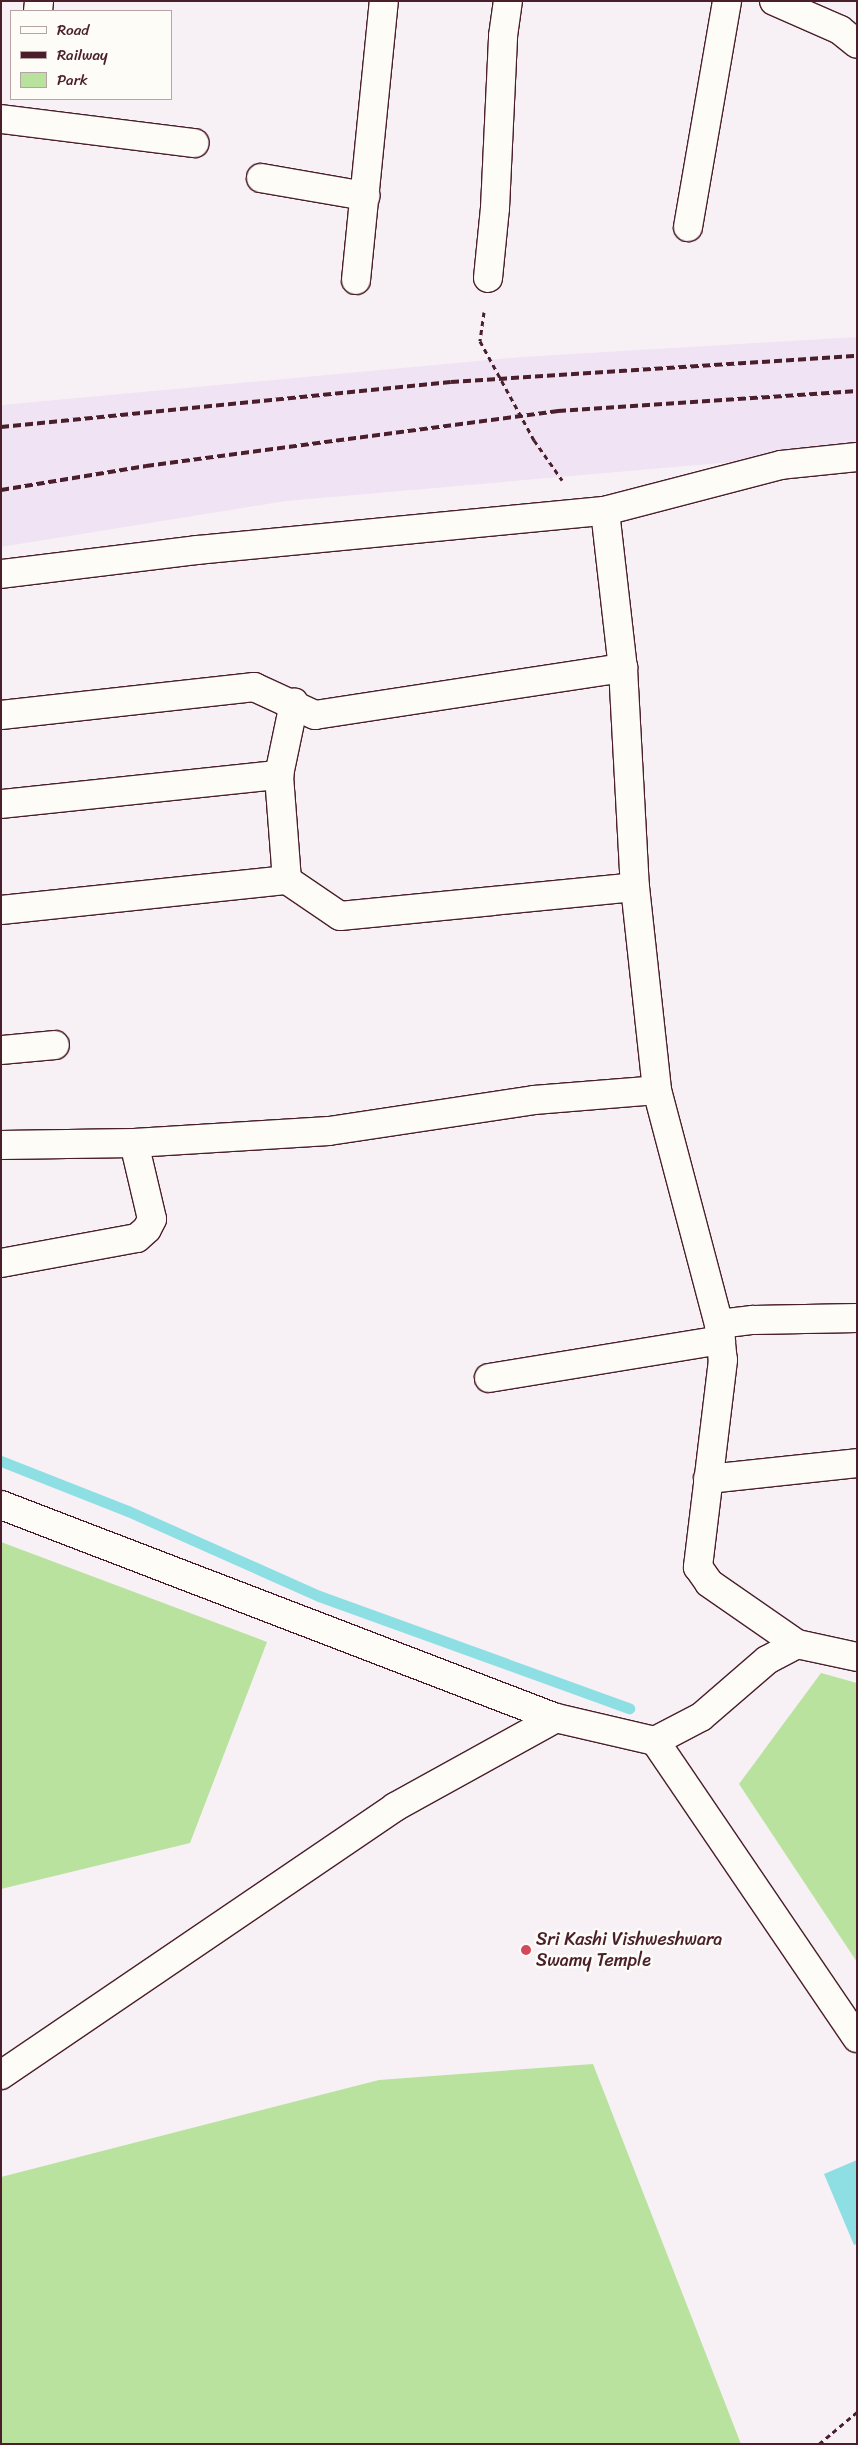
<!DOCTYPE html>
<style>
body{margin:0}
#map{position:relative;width:858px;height:2445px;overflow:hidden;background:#f7f1f6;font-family:Sriracha,sans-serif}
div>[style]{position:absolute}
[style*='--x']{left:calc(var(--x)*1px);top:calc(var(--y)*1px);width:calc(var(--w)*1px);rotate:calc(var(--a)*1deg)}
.built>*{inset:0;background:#f0e3f4}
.green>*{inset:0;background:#b9e29e}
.water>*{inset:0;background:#8ddfe4}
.stream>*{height:11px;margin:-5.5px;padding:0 5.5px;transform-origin:5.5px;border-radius:5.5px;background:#8ddfe4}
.path>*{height:3px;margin-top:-1.5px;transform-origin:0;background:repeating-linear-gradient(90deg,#4a1f2b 0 5px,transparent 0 9px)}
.roads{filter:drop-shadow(1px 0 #4a1f2b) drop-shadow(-1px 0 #4a1f2b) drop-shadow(0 1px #4a1f2b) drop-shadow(0 -1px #4a1f2b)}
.minor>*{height:28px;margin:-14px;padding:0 14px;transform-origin:14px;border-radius:14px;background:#fdfcf7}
.rail>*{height:4px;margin-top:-2px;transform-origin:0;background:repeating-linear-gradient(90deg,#4a1f2b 0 8px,transparent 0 12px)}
.dots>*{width:14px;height:14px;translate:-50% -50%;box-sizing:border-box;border:2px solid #fdfcf7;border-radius:50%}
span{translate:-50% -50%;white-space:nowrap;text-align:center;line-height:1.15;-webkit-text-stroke:5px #fdfcf7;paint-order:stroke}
.poi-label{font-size:18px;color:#4a1f2b}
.left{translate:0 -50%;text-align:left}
.frame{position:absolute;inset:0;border:2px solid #4a1f2b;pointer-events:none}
.legend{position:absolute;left:10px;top:10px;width:162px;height:90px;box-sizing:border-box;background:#fdfcf7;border:1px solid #b5a4a5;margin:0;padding:6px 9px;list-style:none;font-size:15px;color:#4a1f2b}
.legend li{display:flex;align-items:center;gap:10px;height:25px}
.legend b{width:25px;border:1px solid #b5a4a5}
</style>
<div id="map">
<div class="built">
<i style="clip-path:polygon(857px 337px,857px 451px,286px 501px,1px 547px,1px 405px,522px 357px)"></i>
</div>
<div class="green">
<i style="clip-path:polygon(1px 1542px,267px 1642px,190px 1843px,1px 1889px)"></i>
<i style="clip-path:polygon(821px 1673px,857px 1683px,857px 1962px,739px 1784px)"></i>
<i style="clip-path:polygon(593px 2064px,741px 2444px,1px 2444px,1px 2177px,379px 2080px)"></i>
</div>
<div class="water">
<i style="clip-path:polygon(857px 2160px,857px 2244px,854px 2245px,824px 2174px)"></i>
</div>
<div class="stream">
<i style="--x:1;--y:1461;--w:136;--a:21.5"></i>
<i style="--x:128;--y:1511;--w:209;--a:24"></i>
<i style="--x:319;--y:1596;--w:330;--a:19.9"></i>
</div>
<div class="path">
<i style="--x:484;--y:312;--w:29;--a:98"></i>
<i style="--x:480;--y:341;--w:113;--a:61.4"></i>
<i style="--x:534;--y:440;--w:49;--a:55"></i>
<i style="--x:819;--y:2444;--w:50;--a:-40.1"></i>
</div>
<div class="roads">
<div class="minor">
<i style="--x:774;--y:1;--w:72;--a:23.7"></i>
<i style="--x:840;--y:30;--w:22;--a:39"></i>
<i style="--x:38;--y:11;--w:10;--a:-84"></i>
<i style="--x:1;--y:119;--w:195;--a:7.1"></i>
<i style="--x:261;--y:178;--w:106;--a:9.8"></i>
<i style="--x:688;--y:227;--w:229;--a:-80.2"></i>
<i style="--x:488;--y:278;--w:70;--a:-84.3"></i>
<i style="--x:495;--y:208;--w:172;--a:-87.3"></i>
<i style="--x:503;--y:36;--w:35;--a:-82"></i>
<i style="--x:356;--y:280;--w:280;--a:-84.3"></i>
<i style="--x:857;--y:457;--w:76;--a:174"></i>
<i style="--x:781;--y:465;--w:182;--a:165.4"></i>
<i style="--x:605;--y:511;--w:158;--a:83.5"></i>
<i style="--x:623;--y:668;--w:219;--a:86.9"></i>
<i style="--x:635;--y:887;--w:204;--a:83.8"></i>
<i style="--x:657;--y:1090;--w:242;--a:75.2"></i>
<i style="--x:719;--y:1324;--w:36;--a:84"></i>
<i style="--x:723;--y:1360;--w:209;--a:96.9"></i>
<i style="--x:698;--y:1567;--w:19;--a:55"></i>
<i style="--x:709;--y:1583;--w:107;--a:34.7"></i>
<i style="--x:797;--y:1644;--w:61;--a:12.2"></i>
<i style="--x:1;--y:574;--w:197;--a:-7"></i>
<i style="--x:197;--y:550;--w:410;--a:-5.5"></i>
<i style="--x:1;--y:715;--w:255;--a:-6.3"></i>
<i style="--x:254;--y:687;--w:67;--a:24.7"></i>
<i style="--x:315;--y:715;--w:312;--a:-8.7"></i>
<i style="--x:1;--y:804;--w:280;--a:-6"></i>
<i style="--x:287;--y:880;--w:105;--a:-94.4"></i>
<i style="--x:279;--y:775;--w:74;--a:-78.2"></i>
<i style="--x:1;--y:910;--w:288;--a:-6"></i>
<i style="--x:287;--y:880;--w:64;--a:34.2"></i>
<i style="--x:340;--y:916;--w:296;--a:-5.6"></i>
<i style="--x:1;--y:1050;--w:54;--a:-5.3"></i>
<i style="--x:1;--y:1145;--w:133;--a:-0.9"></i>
<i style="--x:134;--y:1143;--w:195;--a:-3.5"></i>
<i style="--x:329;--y:1131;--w:207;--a:-8.6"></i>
<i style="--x:534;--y:1100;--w:123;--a:-4.6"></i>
<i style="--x:1;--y:1263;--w:138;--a:-10.4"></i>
<i style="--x:137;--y:1238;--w:13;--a:-42"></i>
<i style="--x:147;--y:1229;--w:11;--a:-63"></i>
<i style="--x:152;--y:1219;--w:78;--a:-103.3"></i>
<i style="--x:719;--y:1324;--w:34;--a:-7"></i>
<i style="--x:753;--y:1320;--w:104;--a:-1.1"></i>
<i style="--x:489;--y:1378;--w:235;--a:-9.3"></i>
<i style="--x:708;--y:1479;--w:150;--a:-6.1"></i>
<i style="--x:1;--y:1505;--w:594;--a:21"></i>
<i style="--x:556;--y:1718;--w:102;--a:13.1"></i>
<i style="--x:655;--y:1741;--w:52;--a:-27.6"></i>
<i style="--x:701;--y:1717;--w:87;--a:-40.8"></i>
<i style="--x:767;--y:1660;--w:34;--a:-28"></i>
<i style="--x:655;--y:1741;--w:359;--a:55.8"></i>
<i style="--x:1;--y:2075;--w:477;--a:-34.2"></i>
<i style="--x:395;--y:1807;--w:184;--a:-28.9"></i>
</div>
</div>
<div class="rail">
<i style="--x:1;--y:427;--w:452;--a:-5.7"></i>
<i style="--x:451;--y:382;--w:407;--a:-3.7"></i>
<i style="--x:1;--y:490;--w:147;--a:-9.4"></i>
<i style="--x:146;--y:466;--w:416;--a:-7.6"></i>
<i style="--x:558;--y:411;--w:300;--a:-3.8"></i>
</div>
<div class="dots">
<i style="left:526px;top:1950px;background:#d1495b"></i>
</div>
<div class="poi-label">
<span class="left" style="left:536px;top:1950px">Sri Kashi Vishweshwara<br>Swamy Temple</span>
</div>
<div class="frame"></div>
<ul class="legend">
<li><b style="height:6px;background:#fdfcf7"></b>Road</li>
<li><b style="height:6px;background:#4a1f2b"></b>Railway</li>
<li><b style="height:14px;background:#b9e29e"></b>Park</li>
</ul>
</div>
